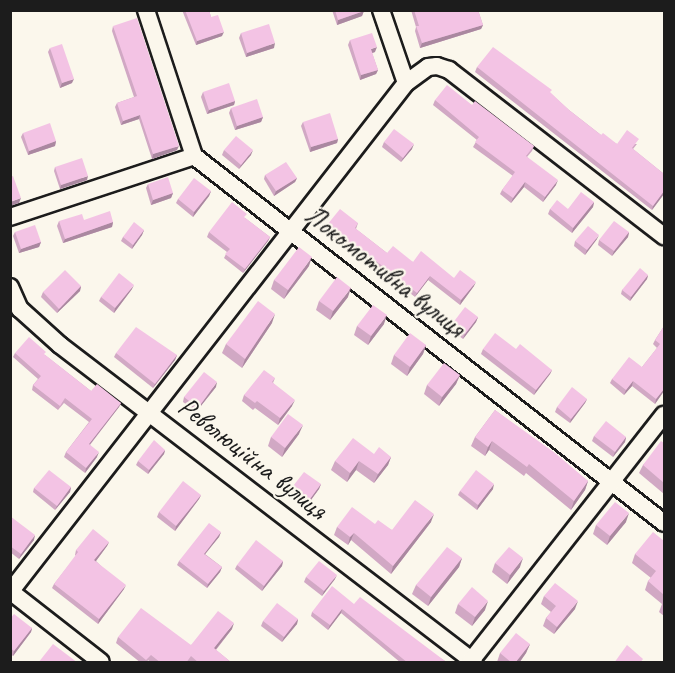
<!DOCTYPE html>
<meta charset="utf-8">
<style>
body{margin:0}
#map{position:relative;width:675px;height:673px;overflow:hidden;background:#fbf7ec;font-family:Caveat,sans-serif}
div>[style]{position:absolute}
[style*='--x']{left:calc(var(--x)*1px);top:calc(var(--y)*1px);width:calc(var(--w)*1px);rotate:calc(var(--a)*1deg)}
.roads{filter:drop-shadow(2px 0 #1c1c1c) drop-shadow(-2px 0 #1c1c1c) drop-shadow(0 2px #1c1c1c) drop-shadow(0 -2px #1c1c1c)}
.street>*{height:16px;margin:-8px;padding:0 8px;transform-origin:8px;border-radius:8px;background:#fbf7ec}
.wall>*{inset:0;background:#d1a8c4}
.shaded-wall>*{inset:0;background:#aa88a0}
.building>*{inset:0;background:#f3c3e4}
span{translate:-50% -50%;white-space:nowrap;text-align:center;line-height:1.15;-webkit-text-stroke:4.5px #fbf7ec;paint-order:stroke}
.street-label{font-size:28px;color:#1c1c1c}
.frame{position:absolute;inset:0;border:12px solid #1c1c1c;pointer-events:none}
</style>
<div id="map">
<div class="roads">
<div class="street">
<i style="--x:146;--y:10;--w:154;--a:71.8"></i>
<i style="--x:194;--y:156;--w:596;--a:37.98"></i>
<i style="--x:381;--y:10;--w:77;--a:71.1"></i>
<i style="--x:406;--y:83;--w:27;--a:-36"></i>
<i style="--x:428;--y:67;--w:9;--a:-6"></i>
<i style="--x:437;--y:66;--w:13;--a:18"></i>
<i style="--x:449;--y:70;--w:272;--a:37.7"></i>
<i style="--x:10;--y:217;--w:194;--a:-18.3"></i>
<i style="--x:10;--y:287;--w:24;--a:66"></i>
<i style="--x:20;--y:309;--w:54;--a:42"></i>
<i style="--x:60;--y:345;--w:521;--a:37.44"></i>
<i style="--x:10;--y:591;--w:115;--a:38"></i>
<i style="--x:10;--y:592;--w:645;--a:-52.12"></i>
<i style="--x:470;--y:662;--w:314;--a:-51.9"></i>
</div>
</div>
<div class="wall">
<i style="clip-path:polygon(182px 10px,209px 10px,211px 17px,222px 36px,196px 45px)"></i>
<i style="clip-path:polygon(332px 10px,364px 10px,362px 16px,337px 25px)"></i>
<i style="clip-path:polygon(411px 10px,478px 10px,483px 25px,481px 29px,420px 48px,415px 31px,416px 27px)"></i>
<i style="clip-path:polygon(113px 26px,177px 150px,152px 159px,139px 119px,121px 125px,115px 107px,117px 103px,134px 97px,112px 31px)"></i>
<i style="clip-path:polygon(241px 33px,274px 48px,246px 57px,239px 38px)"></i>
<i style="clip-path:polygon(350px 40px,375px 52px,372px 53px,378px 70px,376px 74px,360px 80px,348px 45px)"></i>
<i style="clip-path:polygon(50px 48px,72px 83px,60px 88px,48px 52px)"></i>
<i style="clip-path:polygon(477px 67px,550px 93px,569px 110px,601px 135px,617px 144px,637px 144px,633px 149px,664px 174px,664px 194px,652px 210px,475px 72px)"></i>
<i style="clip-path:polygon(203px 92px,235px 101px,234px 105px,207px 114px,201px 97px)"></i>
<i style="clip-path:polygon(435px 100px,472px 105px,534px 146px,532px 151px,527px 157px,556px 185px,543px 202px,524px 187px,511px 203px,500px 194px,502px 190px,513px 176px,473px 147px,477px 140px,433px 105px)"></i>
<i style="clip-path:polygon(231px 108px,263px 117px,261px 122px,235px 130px,229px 113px)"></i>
<i style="clip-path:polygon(303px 122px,338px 139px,337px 143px,310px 152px,301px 126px)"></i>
<i style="clip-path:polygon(23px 133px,56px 141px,55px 146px,28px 155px,21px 137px)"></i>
<i style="clip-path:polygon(384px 142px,412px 149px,401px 162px,382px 147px)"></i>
<i style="clip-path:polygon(224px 150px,251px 155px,239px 169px,222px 155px)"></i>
<i style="clip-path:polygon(55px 167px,87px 180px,60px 189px,54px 171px)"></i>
<i style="clip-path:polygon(265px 175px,297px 178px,295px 182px,274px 196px,264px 179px)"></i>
<i style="clip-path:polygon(148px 184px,173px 193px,171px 198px,151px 205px,146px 188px)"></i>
<i style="clip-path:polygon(211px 191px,209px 196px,193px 217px,176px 203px,178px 199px)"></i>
<i style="clip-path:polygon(594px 202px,593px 207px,572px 233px,548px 214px,550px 209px,568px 209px)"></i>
<i style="clip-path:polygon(245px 218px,270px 237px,268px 241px,243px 273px,224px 258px,227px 252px,207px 237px,209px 232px)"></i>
<i style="clip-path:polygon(59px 221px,113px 222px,112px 227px,63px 243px,57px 226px)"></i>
<i style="clip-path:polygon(358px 223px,356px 229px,387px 253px,413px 262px,474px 286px,460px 305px,428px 280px,415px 297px,375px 266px,373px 268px,325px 230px,327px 225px)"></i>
<i style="clip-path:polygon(144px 230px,142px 235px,132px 249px,121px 241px,123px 237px)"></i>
<i style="clip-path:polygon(15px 232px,41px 242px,39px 247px,19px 253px,13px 236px)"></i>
<i style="clip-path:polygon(629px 232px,628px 237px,612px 256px,598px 245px,599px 240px)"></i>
<i style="clip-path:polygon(597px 239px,585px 255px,574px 246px,575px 241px)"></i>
<i style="clip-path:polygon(309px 266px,284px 299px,271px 289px,274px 280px)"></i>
<i style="clip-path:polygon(648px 275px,647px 279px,630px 301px,621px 294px,622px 290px)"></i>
<i style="clip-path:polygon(81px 286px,80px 291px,57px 313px,41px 297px,43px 292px)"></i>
<i style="clip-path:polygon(132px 289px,114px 313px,99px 301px,101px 297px)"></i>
<i style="clip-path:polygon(348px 297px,330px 320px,316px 310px,319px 301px)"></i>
<i style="clip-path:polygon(478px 317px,476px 322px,463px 339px,450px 329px,452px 324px)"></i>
<i style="clip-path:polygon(272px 323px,242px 368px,222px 353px,226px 344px)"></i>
<i style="clip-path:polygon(384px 324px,368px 345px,354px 335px,357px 326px)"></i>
<i style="clip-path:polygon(664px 326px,664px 391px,655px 404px,632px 386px,624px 395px,610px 383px,612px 379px,642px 367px,657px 348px,653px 344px,655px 340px)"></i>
<i style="clip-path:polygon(426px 345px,423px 354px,407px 376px,391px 364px,394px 355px)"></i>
<i style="clip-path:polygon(483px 349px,552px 370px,550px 374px,534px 395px,481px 354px)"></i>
<i style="clip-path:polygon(15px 353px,45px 355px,91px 391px,121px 403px,119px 407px,90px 445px,97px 457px,85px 473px,64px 457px,66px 452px,89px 422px,64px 403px,58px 410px,32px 390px,33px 385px,38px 379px,13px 357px)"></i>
<i style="clip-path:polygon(116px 353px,177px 355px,175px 360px,153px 388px,114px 357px)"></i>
<i style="clip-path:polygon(460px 375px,456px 384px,439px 406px,424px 394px,427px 385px)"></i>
<i style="clip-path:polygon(275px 378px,273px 383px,292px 406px,278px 425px,255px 408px,253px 410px,242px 401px,244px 395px)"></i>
<i style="clip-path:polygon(216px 387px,196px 412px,183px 402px,184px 397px)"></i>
<i style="clip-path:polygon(587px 399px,585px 403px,570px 423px,555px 412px,557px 407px)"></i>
<i style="clip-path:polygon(495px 410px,588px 481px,585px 490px,571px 510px,526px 473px,524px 476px,489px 450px,485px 456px,471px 446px,475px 437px)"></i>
<i style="clip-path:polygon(299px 434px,282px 457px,268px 446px,271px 437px)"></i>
<i style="clip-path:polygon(594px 436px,626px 437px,625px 442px,613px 457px,592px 441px)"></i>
<i style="clip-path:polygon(664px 443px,664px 494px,639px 473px,643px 465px)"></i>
<i style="clip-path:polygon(165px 450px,164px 454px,148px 474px,136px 465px,138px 461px)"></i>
<i style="clip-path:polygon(374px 454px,391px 457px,388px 465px,374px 483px,356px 470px,347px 482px,331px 470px,335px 461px)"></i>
<i style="clip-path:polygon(321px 484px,319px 489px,305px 508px,288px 495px,290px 490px)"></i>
<i style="clip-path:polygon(71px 487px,70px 492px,55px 510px,33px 492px,34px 488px)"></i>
<i style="clip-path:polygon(493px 489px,477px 510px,458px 495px,460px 491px)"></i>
<i style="clip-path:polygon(201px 495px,199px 499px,175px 531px,157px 517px,159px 512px)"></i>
<i style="clip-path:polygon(10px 516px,34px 540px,19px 559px,10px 552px)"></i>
<i style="clip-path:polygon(431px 522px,391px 574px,351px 540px,348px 545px,334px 535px,337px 527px,375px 524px,392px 530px)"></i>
<i style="clip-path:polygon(626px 522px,607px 545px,593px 534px,596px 525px)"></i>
<i style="clip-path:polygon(221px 532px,219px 537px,205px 554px,222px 567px,220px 572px,207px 588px,177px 565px,179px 561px)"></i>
<i style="clip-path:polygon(664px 541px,664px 616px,659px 612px,662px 604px,645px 590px,648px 581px,651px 578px,632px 563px,635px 554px)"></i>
<i style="clip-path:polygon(109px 542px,107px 546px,96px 561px,124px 589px,98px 624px,52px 588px,54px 584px,76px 556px,75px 555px,76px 550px)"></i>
<i style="clip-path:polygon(462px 558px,459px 567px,428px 606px,412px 594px,416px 585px)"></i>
<i style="clip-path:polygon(283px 561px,282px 566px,262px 591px,235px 569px,237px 565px)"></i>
<i style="clip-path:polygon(495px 563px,520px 567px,507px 584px,492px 572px)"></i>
<i style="clip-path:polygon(306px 577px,335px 579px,322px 596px,304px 582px)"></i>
<i style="clip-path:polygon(544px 596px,575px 609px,554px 634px,543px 626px,546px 618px,551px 612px,541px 604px)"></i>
<i style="clip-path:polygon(354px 604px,445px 661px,444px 663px,401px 663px,341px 613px,328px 630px,311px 616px,312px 612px)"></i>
<i style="clip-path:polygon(458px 604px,485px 610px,472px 626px,455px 613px)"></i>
<i style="clip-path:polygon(10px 619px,32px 628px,31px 632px,13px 656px,10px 654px)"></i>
<i style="clip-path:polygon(298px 619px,297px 624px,282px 642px,261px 626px,263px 621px)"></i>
<i style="clip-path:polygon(232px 629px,216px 650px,232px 663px,151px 663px,148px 660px,147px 663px,141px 663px,116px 643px,118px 637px,191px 645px)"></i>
<i style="clip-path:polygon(530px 644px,526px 653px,519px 663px,497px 662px,500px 653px)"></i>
</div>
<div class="shaded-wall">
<i style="clip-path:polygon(364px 11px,362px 16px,337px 25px,338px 20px)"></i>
<i style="clip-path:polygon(483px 25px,481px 29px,420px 48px,422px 43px)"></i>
<i style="clip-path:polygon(224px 32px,222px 36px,196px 45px,197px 41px)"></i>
<i style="clip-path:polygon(275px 43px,274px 48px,246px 57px,247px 53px)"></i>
<i style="clip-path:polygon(377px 47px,375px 52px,369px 54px,371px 49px)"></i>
<i style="clip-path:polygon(378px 70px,376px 74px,360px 80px,361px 75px)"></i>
<i style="clip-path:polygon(74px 79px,72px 83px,60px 88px,62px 83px)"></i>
<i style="clip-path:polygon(235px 101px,234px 105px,207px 114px,209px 110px)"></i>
<i style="clip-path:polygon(140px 115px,139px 119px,121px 125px,123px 121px)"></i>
<i style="clip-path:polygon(263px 117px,261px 122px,235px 130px,237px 126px)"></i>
<i style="clip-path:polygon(338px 139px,337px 143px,310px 152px,311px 147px)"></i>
<i style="clip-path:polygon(56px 141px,55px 146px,28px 155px,29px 151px)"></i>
<i style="clip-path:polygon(414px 144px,412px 149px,401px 162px,403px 158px)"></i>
<i style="clip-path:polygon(179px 146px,177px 150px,152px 159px,153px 154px)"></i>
<i style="clip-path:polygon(253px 150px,251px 155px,239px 169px,241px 165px)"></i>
<i style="clip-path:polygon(88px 176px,87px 180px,60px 189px,61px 185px)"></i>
<i style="clip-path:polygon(297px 178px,295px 182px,274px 196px,276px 191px)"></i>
<i style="clip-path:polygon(558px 180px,556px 185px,543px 202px,545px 197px)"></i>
<i style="clip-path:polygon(525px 182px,524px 187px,511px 203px,513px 198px)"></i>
<i style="clip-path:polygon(211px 191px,209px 196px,193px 217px,194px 212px)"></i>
<i style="clip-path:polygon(664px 191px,664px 194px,652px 210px,653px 206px)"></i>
<i style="clip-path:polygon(173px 193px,171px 198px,151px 205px,153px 200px)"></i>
<i style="clip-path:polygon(21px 198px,19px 203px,10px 206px,10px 202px)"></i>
<i style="clip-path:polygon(594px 202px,593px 207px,572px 233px,573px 228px)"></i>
<i style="clip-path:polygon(113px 222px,112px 227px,63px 243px,65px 239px)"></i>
<i style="clip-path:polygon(144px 230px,142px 235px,132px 249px,133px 245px)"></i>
<i style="clip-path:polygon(629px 232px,628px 237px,612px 256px,614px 251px)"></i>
<i style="clip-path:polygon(599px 235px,597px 239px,585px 255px,587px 250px)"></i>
<i style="clip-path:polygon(270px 237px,268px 241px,243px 273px,245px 269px)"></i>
<i style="clip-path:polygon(41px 242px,39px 247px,19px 253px,21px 249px)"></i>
<i style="clip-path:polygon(312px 257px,309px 266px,284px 299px,288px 290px)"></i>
<i style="clip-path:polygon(648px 275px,647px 279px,630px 301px,631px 297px)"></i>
<i style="clip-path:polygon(430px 276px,428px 280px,415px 297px,417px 293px)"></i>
<i style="clip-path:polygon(476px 282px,474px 286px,460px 305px,461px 300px)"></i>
<i style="clip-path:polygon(134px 285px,132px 289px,114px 313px,115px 308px)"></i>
<i style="clip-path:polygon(81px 286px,80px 291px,57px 313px,59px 309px)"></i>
<i style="clip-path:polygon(351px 288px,348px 297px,330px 320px,333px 311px)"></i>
<i style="clip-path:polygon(275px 314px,272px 323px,242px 368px,245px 359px)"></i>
<i style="clip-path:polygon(387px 315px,384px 324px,368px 345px,371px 336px)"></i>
<i style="clip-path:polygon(478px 317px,476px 322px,463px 339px,465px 334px)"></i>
<i style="clip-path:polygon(426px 345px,423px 354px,407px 376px,410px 367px)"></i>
<i style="clip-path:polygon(177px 355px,175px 360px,153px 388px,155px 384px)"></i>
<i style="clip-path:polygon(552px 370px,550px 374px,534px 395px,536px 390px)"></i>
<i style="clip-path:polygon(460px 375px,456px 384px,439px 406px,442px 397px)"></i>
<i style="clip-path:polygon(633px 381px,632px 386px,624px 395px,626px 390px)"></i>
<i style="clip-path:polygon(217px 382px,216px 387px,196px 412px,198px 408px)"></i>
<i style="clip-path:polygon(664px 389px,664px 391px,655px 404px,656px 399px)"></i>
<i style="clip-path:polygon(587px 399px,585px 403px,570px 423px,571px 419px)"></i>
<i style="clip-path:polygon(295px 400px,292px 406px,278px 425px,280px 418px)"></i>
<i style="clip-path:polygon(121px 403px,119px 407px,87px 448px,89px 444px)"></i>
<i style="clip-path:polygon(303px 425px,299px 434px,282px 457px,285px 448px)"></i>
<i style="clip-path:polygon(626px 437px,625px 442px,613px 457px,615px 452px)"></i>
<i style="clip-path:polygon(492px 441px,489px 450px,485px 456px,488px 447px)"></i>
<i style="clip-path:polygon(165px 450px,164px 454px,148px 474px,149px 470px)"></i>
<i style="clip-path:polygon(99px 452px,97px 457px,85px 473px,86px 468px)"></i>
<i style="clip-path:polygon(391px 457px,388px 465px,374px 483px,378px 474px)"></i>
<i style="clip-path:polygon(359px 461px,356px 470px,347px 482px,350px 473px)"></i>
<i style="clip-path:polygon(588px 481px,585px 490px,571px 510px,574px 501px)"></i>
<i style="clip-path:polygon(321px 484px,319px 489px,305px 508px,307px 503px)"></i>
<i style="clip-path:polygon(494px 484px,493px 489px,477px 510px,478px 505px)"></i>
<i style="clip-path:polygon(71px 487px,70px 492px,55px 510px,57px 506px)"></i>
<i style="clip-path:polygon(201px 495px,199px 499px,175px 531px,176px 526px)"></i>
<i style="clip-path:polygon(629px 513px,626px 522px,607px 545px,610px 536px)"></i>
<i style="clip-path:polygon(434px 514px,431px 522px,391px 574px,393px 566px)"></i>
<i style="clip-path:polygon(221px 532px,219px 537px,202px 558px,204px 554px)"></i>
<i style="clip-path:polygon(354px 533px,351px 540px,348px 545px,350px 537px)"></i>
<i style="clip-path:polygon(35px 535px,34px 540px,19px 559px,21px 554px)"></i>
<i style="clip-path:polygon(109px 542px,107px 546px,93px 565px,94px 560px)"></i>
<i style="clip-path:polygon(462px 558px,459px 567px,428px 606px,431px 597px)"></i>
<i style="clip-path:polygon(523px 558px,520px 567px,507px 584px,510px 575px)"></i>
<i style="clip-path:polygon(283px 561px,282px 566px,262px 591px,264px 586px)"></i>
<i style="clip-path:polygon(222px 567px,220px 572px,207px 588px,208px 584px)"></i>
<i style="clip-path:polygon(337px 575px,335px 579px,322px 596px,324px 591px)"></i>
<i style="clip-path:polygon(126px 585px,124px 589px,98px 624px,99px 619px)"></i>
<i style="clip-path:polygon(488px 601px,485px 610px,472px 626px,475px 617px)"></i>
<i style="clip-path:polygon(578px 601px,575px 609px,554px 634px,557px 627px)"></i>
<i style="clip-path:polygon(342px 609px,341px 613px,328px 630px,330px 625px)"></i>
<i style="clip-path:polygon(298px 619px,297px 624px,282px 642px,284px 637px)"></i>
<i style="clip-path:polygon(234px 623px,232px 629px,212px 654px,214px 648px)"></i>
<i style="clip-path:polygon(32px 628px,31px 632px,13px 656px,14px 651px)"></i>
<i style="clip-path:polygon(530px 644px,526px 653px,519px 663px,515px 663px)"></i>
</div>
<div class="building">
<i style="clip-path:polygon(185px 10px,209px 10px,211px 17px,218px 15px,224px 32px,197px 41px)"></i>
<i style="clip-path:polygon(335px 10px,364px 10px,364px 11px,338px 20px)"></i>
<i style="clip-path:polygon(414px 10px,478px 10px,483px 25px,422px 43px,416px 26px,419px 26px)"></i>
<i style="clip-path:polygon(137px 18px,179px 146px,153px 154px,140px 115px,123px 121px,117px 103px,137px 96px,113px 26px)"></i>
<i style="clip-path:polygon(269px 24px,275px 43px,247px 53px,241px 33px)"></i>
<i style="clip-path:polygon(372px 33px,377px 47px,371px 49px,378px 70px,361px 75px,350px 40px)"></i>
<i style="clip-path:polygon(62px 44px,74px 79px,62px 83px,50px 48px)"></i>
<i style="clip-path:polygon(493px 47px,552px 90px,550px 92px,569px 110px,601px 135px,603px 133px,617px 144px,627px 130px,639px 139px,632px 148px,664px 174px,664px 191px,653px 206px,477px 67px)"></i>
<i style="clip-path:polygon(229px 83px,235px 101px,209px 110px,203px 92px)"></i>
<i style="clip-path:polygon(447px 85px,472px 105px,475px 101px,534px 146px,526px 156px,558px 180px,545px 197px,525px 182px,513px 198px,502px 190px,515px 172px,475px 142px,479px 137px,435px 100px)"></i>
<i style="clip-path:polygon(257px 99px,263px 117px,237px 126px,231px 108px)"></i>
<i style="clip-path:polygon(330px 113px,338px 139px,311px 147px,303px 122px)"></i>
<i style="clip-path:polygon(50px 123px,56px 141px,29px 151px,23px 133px)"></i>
<i style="clip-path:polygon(394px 129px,414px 144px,403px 158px,384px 142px)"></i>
<i style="clip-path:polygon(236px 136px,253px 150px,241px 165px,224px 150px)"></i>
<i style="clip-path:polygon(82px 158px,88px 176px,61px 185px,55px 167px)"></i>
<i style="clip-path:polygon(286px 162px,297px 178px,276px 191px,265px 175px)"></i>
<i style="clip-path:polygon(13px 176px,21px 198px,10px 202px,10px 177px)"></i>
<i style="clip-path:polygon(168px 177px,173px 193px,153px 200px,148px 184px)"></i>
<i style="clip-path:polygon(194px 178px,211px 191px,194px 212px,178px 199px)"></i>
<i style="clip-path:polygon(581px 192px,594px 202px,573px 228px,550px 209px,557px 200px,568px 209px)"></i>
<i style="clip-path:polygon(232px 202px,247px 214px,244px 217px,270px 237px,245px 269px,225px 254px,230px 249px,209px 232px)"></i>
<i style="clip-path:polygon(340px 209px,358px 223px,355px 228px,387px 253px,393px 246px,413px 262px,421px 251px,454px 278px,460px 270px,476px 282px,461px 300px,430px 276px,417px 293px,376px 261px,374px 264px,327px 225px)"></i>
<i style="clip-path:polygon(110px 211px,113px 222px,65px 239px,59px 221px,82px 214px,84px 220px)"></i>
<i style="clip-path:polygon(614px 221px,629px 232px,614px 251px,599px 240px)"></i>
<i style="clip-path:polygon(134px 222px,144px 230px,133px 245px,123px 237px)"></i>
<i style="clip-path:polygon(35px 225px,41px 242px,21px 249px,15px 232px)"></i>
<i style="clip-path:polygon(588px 226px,599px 235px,587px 250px,575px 241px)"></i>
<i style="clip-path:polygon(299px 247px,312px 257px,288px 290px,274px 280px)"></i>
<i style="clip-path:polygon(640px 268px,648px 275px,631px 297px,622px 290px)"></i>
<i style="clip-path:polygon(65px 270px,81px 286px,59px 309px,43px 292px)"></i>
<i style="clip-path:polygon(119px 273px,134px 285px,115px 308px,101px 297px)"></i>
<i style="clip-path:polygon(337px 277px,351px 288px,333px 311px,319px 301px)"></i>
<i style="clip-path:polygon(258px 301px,275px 314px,245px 359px,226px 344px)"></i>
<i style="clip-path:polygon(373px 305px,387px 315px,371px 336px,357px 326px)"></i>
<i style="clip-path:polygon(465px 307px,478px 317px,465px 334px,452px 324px)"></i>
<i style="clip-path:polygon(664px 326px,664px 389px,656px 399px,633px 381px,626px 390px,612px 379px,629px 357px,642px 367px,660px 344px,655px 340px)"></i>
<i style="clip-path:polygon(136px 327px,177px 355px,155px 384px,116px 353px)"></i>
<i style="clip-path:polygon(410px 333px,426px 345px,410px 367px,394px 355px)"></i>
<i style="clip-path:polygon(495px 333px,516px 349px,520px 344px,552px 370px,536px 390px,483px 349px)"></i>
<i style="clip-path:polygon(29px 337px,46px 352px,44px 354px,91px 391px,97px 384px,121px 403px,89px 444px,99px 452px,86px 468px,66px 452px,92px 419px,65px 398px,60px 406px,33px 385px,41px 376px,15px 353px)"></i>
<i style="clip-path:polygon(444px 363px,460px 375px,442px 397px,427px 385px)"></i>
<i style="clip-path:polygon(264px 370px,275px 378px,272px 382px,295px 400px,280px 418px,257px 401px,255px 403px,244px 395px)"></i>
<i style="clip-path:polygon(204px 372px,217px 382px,198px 408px,184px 397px)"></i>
<i style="clip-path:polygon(572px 387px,587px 399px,571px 419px,557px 407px)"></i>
<i style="clip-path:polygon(495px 410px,555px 453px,588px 481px,574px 501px,529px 464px,527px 467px,492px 441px,488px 447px,475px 437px)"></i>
<i style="clip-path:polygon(288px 414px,303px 425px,285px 448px,271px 437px)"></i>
<i style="clip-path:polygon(606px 421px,626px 437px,615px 452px,594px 436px)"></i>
<i style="clip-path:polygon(353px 438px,374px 454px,379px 447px,391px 457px,378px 474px,359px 461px,350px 473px,335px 461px)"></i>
<i style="clip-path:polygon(154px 440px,165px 450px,149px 470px,138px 461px)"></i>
<i style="clip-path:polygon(661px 441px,664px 443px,664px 483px,643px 465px)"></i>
<i style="clip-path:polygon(49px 470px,71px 487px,57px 506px,34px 488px)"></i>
<i style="clip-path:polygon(476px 470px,494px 484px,478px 505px,460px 491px)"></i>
<i style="clip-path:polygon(304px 472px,321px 484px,307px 503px,290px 490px)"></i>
<i style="clip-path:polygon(183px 481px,201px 495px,176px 526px,159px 512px)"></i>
<i style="clip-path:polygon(415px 500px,434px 514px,393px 566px,354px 533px,350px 537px,337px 527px,352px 507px,375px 524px,378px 520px,392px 530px)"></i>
<i style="clip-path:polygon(615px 502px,629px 513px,610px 536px,596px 525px)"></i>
<i style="clip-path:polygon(10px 516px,35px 535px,21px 554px,10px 546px)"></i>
<i style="clip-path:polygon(209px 523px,221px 532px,204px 554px,222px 567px,208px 584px,179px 561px)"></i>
<i style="clip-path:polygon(93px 529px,109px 542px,94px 560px,126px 585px,99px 619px,54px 584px,78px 552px,76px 550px)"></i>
<i style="clip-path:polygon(653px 532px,664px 541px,664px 595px,648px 581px,656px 571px,635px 554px)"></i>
<i style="clip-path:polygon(256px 540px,283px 561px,264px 586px,237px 565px)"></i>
<i style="clip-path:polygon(447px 547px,462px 558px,431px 597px,416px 585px)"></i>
<i style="clip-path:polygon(509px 547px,523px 558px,510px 575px,495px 563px)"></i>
<i style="clip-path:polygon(319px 561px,337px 575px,324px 591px,306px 577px)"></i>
<i style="clip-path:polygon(555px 583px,578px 601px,557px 627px,546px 618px,556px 606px,544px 596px)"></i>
<i style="clip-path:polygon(332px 586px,354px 604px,360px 597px,445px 661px,443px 663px,408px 663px,342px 609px,330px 625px,312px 612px)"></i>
<i style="clip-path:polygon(472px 587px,488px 601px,475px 617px,458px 604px)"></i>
<i style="clip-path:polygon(277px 603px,298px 619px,284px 637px,263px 621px)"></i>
<i style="clip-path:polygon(141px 608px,191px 645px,218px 611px,234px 623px,214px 648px,232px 663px,199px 663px,191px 656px,186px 663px,161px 663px,151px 655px,146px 660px,118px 637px)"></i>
<i style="clip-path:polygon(14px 614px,32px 628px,14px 651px,10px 648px,10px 619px)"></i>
<i style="clip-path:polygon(516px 633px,530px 644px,515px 663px,512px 663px,500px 653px)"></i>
<i style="clip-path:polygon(53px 644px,78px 663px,38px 663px)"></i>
<i style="clip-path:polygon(627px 645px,643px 659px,640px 663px,614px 663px)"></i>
</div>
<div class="street-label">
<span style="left:385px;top:271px;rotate:38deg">Локомотивна вулиця</span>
<span style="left:253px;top:458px;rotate:38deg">Революційна вулиця</span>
</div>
<div class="frame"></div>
</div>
